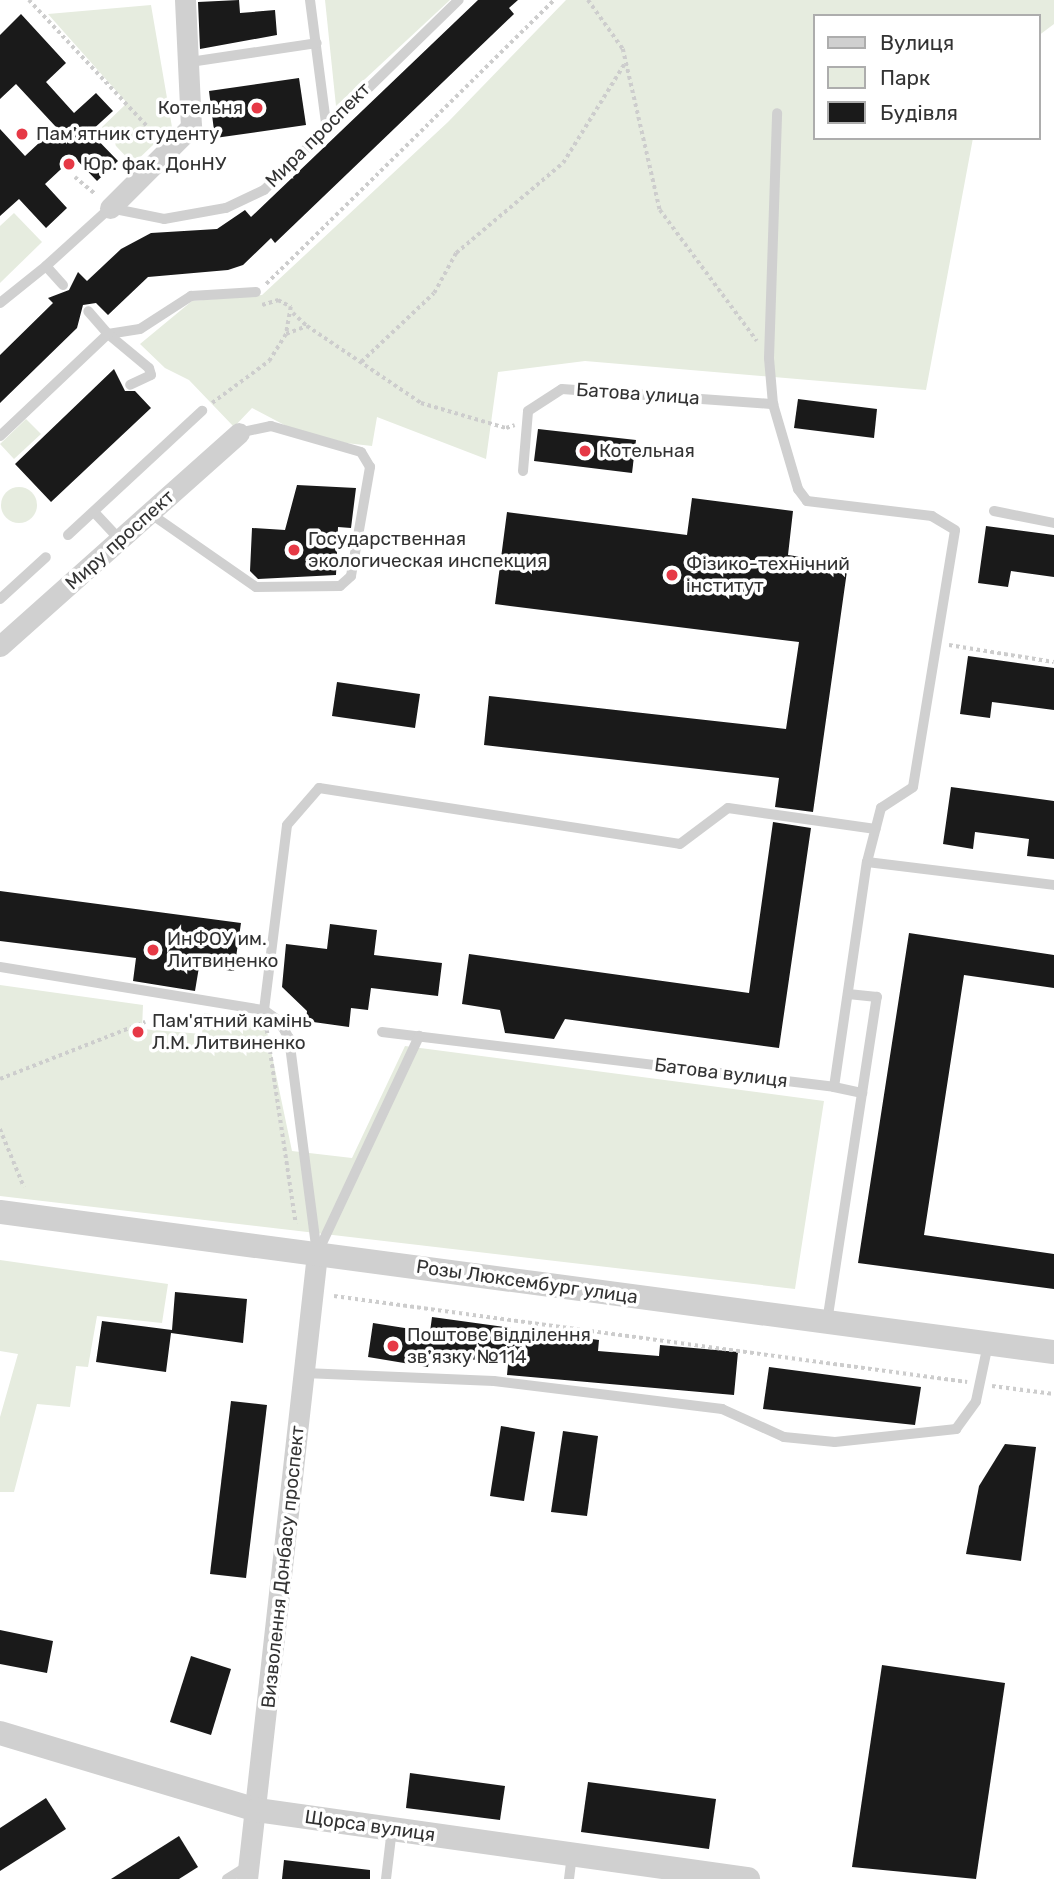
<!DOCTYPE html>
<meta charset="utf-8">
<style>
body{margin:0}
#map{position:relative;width:1054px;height:1879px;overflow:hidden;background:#fff;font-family:Rubik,sans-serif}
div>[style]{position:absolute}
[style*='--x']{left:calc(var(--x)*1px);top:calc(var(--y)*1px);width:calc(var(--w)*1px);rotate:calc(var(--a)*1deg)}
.green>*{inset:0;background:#e6ecdf}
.round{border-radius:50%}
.building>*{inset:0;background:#1a1a1a}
.path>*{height:3.5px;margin-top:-1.75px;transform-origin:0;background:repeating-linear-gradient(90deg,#cdcdcd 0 3.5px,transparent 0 7px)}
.service>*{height:10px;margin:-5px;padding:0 5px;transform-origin:5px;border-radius:5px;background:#d0d0d0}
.minor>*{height:21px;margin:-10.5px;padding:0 10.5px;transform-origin:10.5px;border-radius:10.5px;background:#d0d0d0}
.tertiary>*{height:24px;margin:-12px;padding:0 12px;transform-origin:12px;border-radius:12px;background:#d0d0d0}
.dots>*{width:19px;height:19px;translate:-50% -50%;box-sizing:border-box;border:4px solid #fff;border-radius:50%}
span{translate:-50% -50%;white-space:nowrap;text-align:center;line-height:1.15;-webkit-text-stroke:7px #fff;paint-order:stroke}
.poi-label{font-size:19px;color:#333}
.right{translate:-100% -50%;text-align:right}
.left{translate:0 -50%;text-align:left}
.street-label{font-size:19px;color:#333}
.legend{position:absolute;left:813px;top:14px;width:228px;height:126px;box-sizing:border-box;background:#fff;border:2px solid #adadad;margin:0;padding:9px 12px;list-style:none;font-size:21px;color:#333}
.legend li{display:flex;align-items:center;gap:14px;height:35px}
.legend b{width:35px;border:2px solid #adadad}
</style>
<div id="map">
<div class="green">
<i style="clip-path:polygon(325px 0,450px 0,336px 106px)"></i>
<i style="clip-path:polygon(566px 0,1054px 0,1054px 24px,1038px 36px,1038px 16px,814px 16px,814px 138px,973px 138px,926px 390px,585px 361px,498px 372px,486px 459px,377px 417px,372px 446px,311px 439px,252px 408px,234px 427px,189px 380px,165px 368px,140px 344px,192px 301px,262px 295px,448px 122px)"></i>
<i style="clip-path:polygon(151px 5px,172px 127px,133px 164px,100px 129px,127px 103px,48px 14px)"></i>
<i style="clip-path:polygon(14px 213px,42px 242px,0 283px,0 226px)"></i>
<i style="clip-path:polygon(26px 419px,41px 434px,14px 459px,0 444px)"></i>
<i class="round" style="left:1px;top:487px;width:36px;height:36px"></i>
<i style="clip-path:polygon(0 985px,143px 1005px,142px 1029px,202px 1034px,204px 1013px,265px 1022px,292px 1151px,352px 1158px,405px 1046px,824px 1101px,795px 1289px,0 1196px)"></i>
<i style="clip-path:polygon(0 1260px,168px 1284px,162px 1323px,97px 1316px,88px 1367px,76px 1366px,70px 1407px,37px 1404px,14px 1492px,0 1492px,0 1417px,18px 1354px,0 1351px)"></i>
</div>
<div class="building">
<i style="clip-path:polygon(239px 0,240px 13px,275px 10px,277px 35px,200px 49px,198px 2px)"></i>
<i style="clip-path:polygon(478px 0,518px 0,509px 8px,514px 14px,275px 243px,271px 238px,243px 265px,228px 270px,148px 277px,108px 315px,96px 303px,83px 305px,77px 328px,0 403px,0 355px,53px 303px,48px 298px,69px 290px,78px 272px,87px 281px,121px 249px,151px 233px,217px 229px,245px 210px,251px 217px)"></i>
<i style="clip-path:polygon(21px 14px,66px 63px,46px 82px,74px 113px,96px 93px,113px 111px,90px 132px,118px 161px,97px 181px,74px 157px,45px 184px,67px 208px,46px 228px,19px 199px,0 216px,0 129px,25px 156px,56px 127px,16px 84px,0 99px,0 35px)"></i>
<i style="clip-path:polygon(299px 78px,306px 125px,215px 138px,209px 91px)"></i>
<i style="clip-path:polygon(114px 369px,125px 391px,135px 391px,151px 408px,51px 502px,15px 464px)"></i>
<i style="clip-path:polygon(798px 399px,877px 409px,874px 438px,794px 428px)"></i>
<i style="clip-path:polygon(538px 429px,636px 440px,632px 473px,534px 461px)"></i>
<i style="clip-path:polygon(297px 485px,356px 488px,351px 528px,338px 527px,336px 575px,258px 579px,250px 571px,252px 528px,285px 530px)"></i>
<i style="clip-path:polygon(692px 498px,793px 511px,788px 555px,848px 564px,813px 812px,775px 807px,779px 778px,484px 745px,489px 696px,786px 729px,799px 642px,495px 604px,507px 512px,687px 535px)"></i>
<i style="clip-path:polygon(986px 526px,1054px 535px,1054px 577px,1011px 571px,1008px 587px,978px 583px)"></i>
<i style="clip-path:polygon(968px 656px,1054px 668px,1054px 710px,992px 702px,990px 718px,960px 714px)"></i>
<i style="clip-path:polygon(337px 682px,420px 694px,415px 728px,332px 716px)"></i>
<i style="clip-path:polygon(951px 787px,1054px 801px,1054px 859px,1027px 856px,1029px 839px,975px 832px,973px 849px,943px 844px)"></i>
<i style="clip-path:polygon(773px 822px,811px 828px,779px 1048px,565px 1019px,554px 1039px,505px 1033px,500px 1010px,462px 1004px,469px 954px,749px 993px)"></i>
<i style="clip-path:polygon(0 891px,241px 923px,234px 971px,199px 967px,195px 991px,133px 981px,136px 958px,0 941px)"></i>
<i style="clip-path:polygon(330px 924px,377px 930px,374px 955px,442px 963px,438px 996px,371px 988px,368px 1010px,351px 1008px,349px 1027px,306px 1021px,307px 1011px,282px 987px,286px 944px,327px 949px)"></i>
<i style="clip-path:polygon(909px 933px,1054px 955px,1054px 988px,964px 975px,924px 1235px,1054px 1254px,1054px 1289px,858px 1263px)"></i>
<i style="clip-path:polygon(175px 1292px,247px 1299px,243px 1343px,171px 1333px,166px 1372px,96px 1362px,102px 1321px,172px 1330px)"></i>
<i style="clip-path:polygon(432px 1317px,599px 1340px,598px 1351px,659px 1356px,660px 1345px,738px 1352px,734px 1395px,507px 1375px,508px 1364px,430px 1354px,428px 1367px,368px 1357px,373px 1323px,430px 1332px)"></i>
<i style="clip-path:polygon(769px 1367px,921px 1387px,915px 1425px,763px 1409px)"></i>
<i style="clip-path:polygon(231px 1401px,267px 1405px,246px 1578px,210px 1574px)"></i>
<i style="clip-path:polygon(501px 1426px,535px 1432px,524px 1501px,490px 1496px)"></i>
<i style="clip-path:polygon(563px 1431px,598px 1436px,587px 1516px,551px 1512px)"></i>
<i style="clip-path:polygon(1005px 1444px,1036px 1447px,1021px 1561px,966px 1554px,979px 1486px)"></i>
<i style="clip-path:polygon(0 1630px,53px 1641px,47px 1673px,0 1664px)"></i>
<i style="clip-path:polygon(191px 1656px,231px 1669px,211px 1735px,170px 1722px)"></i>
<i style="clip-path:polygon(882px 1665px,1005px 1683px,976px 1879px,852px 1867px)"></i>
<i style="clip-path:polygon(410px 1773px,505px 1786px,500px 1820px,406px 1808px)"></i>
<i style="clip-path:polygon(588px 1782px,716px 1799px,709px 1849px,581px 1832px)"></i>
<i style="clip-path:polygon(46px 1798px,66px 1829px,0 1871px,0 1828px)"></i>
<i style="clip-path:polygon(179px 1836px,198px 1867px,179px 1879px,111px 1879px)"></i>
<i style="clip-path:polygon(284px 1860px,370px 1870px,370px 1879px,282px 1879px)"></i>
</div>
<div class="path">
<i style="--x:29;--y:0;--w:187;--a:46.9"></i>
<i style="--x:588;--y:0;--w:60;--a:54.5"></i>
<i style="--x:623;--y:49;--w:165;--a:77.1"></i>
<i style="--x:660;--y:210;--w:163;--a:53.5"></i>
<i style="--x:75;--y:177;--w:26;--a:40"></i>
<i style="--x:266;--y:284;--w:404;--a:-44.6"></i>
<i style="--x:262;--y:305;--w:17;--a:-17"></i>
<i style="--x:278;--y:300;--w:15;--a:28"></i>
<i style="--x:291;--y:307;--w:27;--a:100"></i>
<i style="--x:293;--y:313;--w:19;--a:43"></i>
<i style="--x:361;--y:362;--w:100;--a:-43.4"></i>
<i style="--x:434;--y:293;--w:46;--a:-61.2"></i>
<i style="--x:456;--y:253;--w:140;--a:-40.1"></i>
<i style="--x:563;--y:163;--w:118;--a:-58.2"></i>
<i style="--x:212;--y:403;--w:71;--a:-36.4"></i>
<i style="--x:269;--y:361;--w:32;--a:-58"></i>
<i style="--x:286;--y:334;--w:22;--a:-21"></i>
<i style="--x:307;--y:326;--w:138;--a:34"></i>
<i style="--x:421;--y:403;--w:89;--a:16.4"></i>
<i style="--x:506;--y:428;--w:9;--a:-18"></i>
<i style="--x:949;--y:645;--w:106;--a:9.2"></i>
<i style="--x:267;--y:1030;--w:196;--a:81.5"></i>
<i style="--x:0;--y:1079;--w:156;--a:-21.5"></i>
<i style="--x:0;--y:1129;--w:63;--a:67.5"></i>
<i style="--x:334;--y:1296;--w:639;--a:7.74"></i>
<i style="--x:992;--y:1386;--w:63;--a:7.4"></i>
</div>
<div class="service">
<i style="--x:310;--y:0;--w:125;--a:82.6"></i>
<i style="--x:190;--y:62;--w:128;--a:-8.5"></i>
<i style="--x:63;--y:285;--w:25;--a:-132"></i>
<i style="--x:46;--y:266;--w:86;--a:-42.2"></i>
<i style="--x:110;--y:208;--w:55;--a:11.5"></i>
<i style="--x:164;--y:219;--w:63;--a:-10.1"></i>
<i style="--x:226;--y:208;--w:42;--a:-25.3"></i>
<i style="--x:264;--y:190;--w:272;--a:-44.3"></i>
<i style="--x:0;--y:303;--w:59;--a:-38.8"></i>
<i style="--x:108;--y:334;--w:32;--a:-9"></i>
<i style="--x:140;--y:329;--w:61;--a:-32.9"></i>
<i style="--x:191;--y:296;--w:65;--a:-3.5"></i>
<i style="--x:108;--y:334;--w:53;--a:39.7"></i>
<i style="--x:149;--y:368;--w:7;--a:74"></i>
<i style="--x:151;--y:375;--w:23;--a:155"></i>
<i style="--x:0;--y:436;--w:149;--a:-43.4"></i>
<i style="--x:108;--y:334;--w:30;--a:-131"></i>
<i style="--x:523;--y:471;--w:60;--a:-85.2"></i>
<i style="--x:528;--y:411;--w:40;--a:-32.9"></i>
<i style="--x:562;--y:389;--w:212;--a:4.1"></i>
<i style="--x:994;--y:511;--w:61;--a:11.3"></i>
<i style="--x:94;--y:512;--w:40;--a:47"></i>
<i style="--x:151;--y:514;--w:128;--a:34.8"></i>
<i style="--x:256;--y:587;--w:84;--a:-0.7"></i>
<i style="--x:340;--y:586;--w:15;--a:-42"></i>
<i style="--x:351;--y:576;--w:111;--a:-80.1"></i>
<i style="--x:370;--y:467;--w:17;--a:-121"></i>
<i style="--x:361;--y:452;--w:94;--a:-163.9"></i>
<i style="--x:271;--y:426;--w:33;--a:168"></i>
<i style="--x:68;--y:535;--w:183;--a:-42.8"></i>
<i style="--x:0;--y:599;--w:62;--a:-42.4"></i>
<i style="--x:867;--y:862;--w:188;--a:7"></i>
<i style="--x:0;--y:967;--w:267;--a:9.3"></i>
<i style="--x:264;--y:1010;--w:19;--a:36"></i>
<i style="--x:279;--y:1021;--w:20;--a:60"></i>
<i style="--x:289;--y:1038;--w:218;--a:82.6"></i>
<i style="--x:264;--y:1010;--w:186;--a:-82.9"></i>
<i style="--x:287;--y:825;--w:49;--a:-49.1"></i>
<i style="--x:319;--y:788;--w:365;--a:8.8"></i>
<i style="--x:680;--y:844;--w:60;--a:-36.9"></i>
<i style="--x:728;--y:808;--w:149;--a:8.1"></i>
<i style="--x:382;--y:1032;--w:455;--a:6.9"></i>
<i style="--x:834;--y:1087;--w:227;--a:-81.7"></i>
<i style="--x:867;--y:862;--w:56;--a:-75.5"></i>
<i style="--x:881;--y:808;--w:38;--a:-33"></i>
<i style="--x:913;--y:787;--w:260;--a:-80.7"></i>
<i style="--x:955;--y:530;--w:27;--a:-149"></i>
<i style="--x:932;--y:516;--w:126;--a:-173.2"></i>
<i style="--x:807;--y:501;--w:15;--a:-127"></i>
<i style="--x:798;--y:489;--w:89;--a:-106.4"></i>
<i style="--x:773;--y:404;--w:46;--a:-95"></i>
<i style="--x:769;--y:358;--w:245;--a:-88.1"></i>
<i style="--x:834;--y:1087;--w:29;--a:12"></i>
<i style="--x:317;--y:1254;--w:241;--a:-64.9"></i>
<i style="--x:827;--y:1322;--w:329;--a:-81.3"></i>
<i style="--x:877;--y:997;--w:29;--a:-174"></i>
<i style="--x:304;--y:1373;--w:190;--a:2.4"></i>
<i style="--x:494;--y:1381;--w:230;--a:7"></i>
<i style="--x:722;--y:1409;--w:68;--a:24.3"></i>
<i style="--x:784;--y:1437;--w:51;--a:5.6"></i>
<i style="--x:835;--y:1442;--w:122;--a:-6.1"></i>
<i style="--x:956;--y:1429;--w:34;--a:-54"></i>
<i style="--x:976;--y:1401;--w:58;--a:-78.1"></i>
<i style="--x:227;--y:1879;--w:25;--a:-32"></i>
<i style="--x:386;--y:1879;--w:50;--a:-83.2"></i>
<i style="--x:569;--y:1879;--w:24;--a:-83"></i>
</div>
<div class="minor">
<i style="--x:110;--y:208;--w:115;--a:-45"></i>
<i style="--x:191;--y:127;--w:127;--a:-92.7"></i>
<i style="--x:0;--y:646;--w:320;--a:-41.7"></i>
<i style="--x:247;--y:1879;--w:629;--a:-83.61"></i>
</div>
<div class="tertiary">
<i style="--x:0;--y:1212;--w:1063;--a:7.57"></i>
<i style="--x:0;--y:1733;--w:268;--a:16.7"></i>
<i style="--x:257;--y:1810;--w:496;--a:8"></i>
</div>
<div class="dots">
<i style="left:257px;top:108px;background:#e63946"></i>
<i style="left:22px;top:134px;background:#e63946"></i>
<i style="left:69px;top:164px;background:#e63946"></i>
<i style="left:585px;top:451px;background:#e63946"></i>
<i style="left:294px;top:550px;background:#e63946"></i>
<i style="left:672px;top:575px;background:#e63946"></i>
<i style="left:153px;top:950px;background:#e63946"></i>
<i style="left:138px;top:1032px;background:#e63946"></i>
<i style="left:393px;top:1346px;background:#e63946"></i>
</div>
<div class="poi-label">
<span class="right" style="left:243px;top:108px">Котельня</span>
<span class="left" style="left:36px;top:134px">Пам'ятник студенту</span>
<span class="left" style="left:83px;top:164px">Юр. фак. ДонНУ</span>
<span class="left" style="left:599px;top:451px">Котельная</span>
<span class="left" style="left:308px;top:550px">Государственная<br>экологическая инспекция</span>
<span class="left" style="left:686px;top:575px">Фізико-технічний<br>інститут</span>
<span class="left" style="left:167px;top:950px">ИнФОУ им.<br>Литвиненко</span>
<span class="left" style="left:152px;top:1032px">Пам'ятний камінь<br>Л.М. Литвиненко</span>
<span class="left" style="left:407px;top:1346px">Поштове відділення<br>зв'язку №114</span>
</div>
<div class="street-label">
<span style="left:318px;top:135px;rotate:-45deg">Мира проспект</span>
<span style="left:638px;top:394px;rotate:4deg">Батова улица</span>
<span style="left:120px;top:540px;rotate:-42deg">Миру проспект</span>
<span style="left:721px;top:1073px;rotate:7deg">Батова вулиця</span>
<span style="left:527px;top:1282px;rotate:8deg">Розы Люксембург улица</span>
<span style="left:283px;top:1567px;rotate:-84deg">Визволення Донбасу проспект</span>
<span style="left:370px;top:1826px;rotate:8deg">Щорса вулиця</span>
</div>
<ul class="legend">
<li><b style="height:9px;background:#d0d0d0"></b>Вулиця</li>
<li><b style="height:19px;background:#e6ecdf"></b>Парк</li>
<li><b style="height:19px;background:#1a1a1a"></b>Будівля</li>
</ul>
</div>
